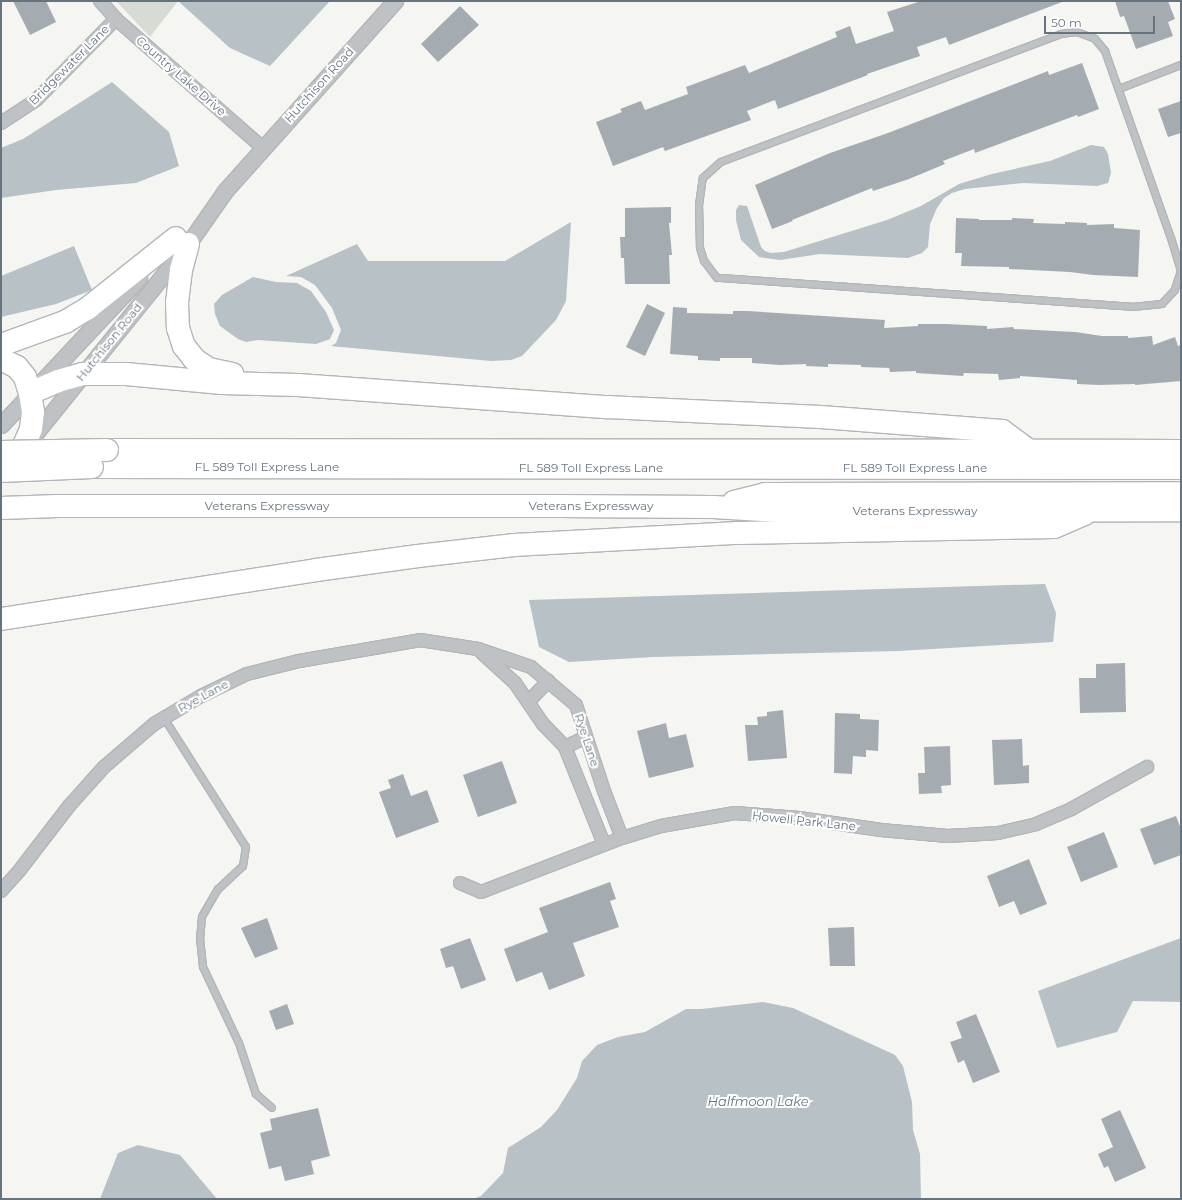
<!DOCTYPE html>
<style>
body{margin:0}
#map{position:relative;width:1182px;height:1200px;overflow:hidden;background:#f5f5f1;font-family:Montserrat,sans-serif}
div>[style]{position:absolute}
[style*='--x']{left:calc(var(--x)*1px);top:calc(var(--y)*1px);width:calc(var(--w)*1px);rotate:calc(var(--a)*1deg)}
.green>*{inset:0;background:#d6dbd3}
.water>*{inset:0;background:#b7c1c6}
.building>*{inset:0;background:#a5acb1}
.roads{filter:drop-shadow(1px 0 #b3b6b9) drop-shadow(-1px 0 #b3b6b9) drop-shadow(0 1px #b3b6b9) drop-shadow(0 -1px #b3b6b9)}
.service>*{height:6px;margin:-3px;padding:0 3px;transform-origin:3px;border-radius:3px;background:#bec2c5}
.minor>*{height:12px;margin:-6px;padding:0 6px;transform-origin:6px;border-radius:6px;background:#bec2c5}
.tertiary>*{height:15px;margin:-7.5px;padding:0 7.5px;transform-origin:7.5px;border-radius:7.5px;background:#bec2c5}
.motorway>*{height:22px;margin:-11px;padding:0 11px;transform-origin:11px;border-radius:11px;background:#fff}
.bridges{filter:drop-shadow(1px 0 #b3b6b9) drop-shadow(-1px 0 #b3b6b9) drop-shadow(0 1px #b3b6b9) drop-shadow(0 -1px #b3b6b9)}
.motorway-bridge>*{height:22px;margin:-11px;padding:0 11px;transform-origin:11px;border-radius:11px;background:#fff}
span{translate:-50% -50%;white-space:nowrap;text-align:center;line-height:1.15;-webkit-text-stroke:4px #fff;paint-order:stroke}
.street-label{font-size:12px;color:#667480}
.water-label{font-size:13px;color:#62767d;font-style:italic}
.frame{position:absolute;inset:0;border:2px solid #667480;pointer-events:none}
.scale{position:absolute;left:1044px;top:16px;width:111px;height:18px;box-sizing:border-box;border:2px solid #667480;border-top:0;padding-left:5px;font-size:12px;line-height:14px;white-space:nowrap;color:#667480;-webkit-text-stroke:3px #fff;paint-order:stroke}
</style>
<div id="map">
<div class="green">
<i style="clip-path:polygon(116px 1px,178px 1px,150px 37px)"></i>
</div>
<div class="water">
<i style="clip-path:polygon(178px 1px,330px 1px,270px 66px,230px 48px)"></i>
<i style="clip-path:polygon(112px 82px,169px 132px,179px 166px,136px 183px,56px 190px,1px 198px,1px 148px,23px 139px)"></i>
<i style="clip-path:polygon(1091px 145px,1104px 147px,1108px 154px,1111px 173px,1108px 183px,1097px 186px,1023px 183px,965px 189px,952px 193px,944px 198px,937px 208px,930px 224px,928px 247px,922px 253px,908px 258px,820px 254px,780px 260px,759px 257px,741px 240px,736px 220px,736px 210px,739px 205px,747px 206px,761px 247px,765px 251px,771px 253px,784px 252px,887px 220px,921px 206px,959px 184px,992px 174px,1050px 161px)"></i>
<i style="clip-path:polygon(571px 222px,566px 301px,556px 320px,522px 356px,511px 360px,491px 361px,331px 346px,336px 343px,341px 330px,332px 308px,315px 285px,301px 277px,286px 276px,357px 244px,368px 261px,505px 261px)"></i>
<i style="clip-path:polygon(74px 246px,92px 290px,56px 304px,1px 317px,1px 276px)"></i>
<i style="clip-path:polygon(253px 277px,276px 282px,297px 283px,311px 291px,326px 312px,334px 330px,330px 339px,316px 344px,258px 340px,246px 342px,238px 339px,220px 326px,215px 314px,214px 304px,222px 295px)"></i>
<i style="clip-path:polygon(1045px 584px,1056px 613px,1053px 642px,898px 651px,653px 657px,569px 662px,539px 647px,529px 600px)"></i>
<i style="clip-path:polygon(1181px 938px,1181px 1002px,1133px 1001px,1117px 1032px,1057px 1048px,1038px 991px)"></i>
<i style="clip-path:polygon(763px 1002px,793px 1008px,895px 1055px,903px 1066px,912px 1102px,913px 1130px,920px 1154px,921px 1199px,473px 1199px,481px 1196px,503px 1173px,508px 1148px,541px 1127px,557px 1110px,577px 1078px,582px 1061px,597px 1045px,618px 1037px,645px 1032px,686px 1009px,701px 1009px)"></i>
<i style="clip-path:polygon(138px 1145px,180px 1155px,217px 1199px,100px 1199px,118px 1153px)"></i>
</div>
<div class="building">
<i style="clip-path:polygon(13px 1px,46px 1px,56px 22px,30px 35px)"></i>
<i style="clip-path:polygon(921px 1px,1062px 1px,1062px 2px,949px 45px,946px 37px,917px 47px,920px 56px,867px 74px,868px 75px,778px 109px,775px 100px,747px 111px,751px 120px,665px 151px,663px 147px,613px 166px,596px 122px,622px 112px,620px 109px,641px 101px,645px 110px,688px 94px,686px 87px,745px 65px,749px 73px,837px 37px,835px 32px,850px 26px,856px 44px,894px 31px,887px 12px)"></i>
<i style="clip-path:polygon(1115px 1px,1168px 1px,1175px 19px,1168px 22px,1173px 36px,1136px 49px,1124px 16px,1120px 17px)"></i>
<i style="clip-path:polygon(460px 6px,479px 25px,438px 62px,421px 44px)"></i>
<i style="clip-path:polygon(1082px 63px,1099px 109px,1078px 117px,1077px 115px,975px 153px,974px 149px,943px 161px,945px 164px,909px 179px,873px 191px,872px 188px,792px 220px,793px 221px,772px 229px,755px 185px,830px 153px,888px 133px,1048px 71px,1049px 75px)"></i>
<i style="clip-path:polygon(1181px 101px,1181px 133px,1168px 137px,1158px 109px)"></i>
<i style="clip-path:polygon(671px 207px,671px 223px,669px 223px,672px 255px,669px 255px,670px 284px,625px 284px,624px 258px,621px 258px,620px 237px,625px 237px,625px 208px)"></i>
<i style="clip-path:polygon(956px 218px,979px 219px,979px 220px,1012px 220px,1012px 218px,1034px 219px,1033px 223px,1065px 224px,1065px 222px,1087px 223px,1087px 225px,1114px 224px,1114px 228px,1140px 230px,1138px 277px,1093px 275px,1070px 272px,1009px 269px,1009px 267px,961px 266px,962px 253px,955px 253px)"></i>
<i style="clip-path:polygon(647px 304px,665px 313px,645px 356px,626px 347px)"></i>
<i style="clip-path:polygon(673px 307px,687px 308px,687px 313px,733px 314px,733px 311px,748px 311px,885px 320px,884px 328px,918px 326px,918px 324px,946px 324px,987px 326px,987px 329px,1013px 327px,1014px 329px,1075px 332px,1102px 336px,1128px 336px,1128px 338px,1152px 336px,1153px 345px,1175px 337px,1178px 346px,1181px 345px,1181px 381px,1135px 385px,1135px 384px,1099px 385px,1077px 384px,1077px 380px,1050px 378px,1020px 376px,1020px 378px,999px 380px,998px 374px,964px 373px,963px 376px,916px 373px,916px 371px,890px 372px,889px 368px,861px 367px,861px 365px,828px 364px,828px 367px,806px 366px,806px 364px,781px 365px,752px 363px,752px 358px,720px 358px,720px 361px,698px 360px,698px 356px,670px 354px)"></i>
<i style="clip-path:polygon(1125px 663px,1126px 712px,1080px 713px,1079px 678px,1096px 678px,1096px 664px)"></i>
<i style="clip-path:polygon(783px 710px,787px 758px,748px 761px,745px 725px,758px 725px,757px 717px,767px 716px,767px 712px)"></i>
<i style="clip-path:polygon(835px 713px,860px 714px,860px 719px,879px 720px,878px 751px,866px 750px,866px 757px,853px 756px,852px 774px,834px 773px)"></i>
<i style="clip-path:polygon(666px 723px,669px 738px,686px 734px,694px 767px,649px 778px,637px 731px)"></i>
<i style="clip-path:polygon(1022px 739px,1023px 766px,1029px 765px,1029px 783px,994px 785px,992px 740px)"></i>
<i style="clip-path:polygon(950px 746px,951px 785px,941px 786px,942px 793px,919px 794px,918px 773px,925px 773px,924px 747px)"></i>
<i style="clip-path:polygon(502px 761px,517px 803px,478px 817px,463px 775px)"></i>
<i style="clip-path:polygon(403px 774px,411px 796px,427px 790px,439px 822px,396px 838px,379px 792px,391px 788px,388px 780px)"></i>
<i style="clip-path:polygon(1176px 816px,1181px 829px,1181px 855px,1154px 865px,1140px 829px)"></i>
<i style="clip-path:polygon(1104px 832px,1118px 867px,1081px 882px,1067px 847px)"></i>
<i style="clip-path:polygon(1029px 859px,1047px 904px,1020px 915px,1014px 901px,999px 907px,987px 876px)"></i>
<i style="clip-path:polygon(610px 882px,616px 899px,610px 901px,619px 927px,573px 943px,585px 976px,549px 990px,542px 972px,516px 982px,504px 949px,548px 932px,539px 908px)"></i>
<i style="clip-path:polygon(267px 918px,278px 949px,255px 958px,241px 928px)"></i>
<i style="clip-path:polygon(854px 927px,855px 966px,830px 966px,828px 928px)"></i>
<i style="clip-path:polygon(470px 938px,486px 980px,461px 989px,453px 966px,446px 968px,440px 949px)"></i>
<i style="clip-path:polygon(287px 1004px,294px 1024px,276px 1030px,269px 1011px)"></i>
<i style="clip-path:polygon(976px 1014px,1000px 1072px,973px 1083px,964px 1060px,958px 1063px,950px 1042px,962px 1038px,956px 1022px)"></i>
<i style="clip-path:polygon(318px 1108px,330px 1156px,311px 1161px,314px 1174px,285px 1181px,281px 1166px,269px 1169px,260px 1133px,272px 1130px,270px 1119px)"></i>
<i style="clip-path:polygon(1120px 1110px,1146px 1168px,1115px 1182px,1108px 1166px,1104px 1168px,1098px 1154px,1113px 1147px,1101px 1119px)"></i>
</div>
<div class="roads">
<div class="service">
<i style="--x:1077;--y:32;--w:19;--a:21"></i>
<i style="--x:1095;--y:39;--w:16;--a:50"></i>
<i style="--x:1105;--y:51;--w:198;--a:70.6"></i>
<i style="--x:1171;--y:238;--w:34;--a:73"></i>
<i style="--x:1181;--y:271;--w:20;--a:108"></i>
<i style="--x:1175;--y:290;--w:19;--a:133"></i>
<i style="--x:1162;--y:304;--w:27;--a:174"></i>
<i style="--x:1135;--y:307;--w:419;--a:-176"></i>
<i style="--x:717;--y:278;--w:21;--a:-127"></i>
<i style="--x:704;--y:261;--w:14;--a:-107"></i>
<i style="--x:700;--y:248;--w:43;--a:-91.3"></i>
<i style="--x:699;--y:205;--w:27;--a:-82"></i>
<i style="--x:703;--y:178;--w:24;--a:-42"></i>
<i style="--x:721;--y:162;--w:363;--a:-20.6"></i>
<i style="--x:1061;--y:34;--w:16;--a:-7"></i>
<i style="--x:1119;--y:89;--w:66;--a:-21.2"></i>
<i style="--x:164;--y:718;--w:153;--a:57.6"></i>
<i style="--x:246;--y:847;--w:19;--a:99"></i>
<i style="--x:243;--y:866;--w:34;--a:137"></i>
<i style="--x:218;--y:889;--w:32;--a:120"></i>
<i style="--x:202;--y:917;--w:21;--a:95"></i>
<i style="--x:200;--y:938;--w:29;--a:84"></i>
<i style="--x:203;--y:967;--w:84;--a:64.7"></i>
<i style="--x:239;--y:1043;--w:54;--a:71.6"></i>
<i style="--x:256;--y:1094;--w:21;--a:41"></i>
</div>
<div class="minor">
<i style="--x:100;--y:1;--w:24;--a:48"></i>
<i style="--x:116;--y:19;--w:196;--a:41.3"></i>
<i style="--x:1;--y:123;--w:42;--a:-33.3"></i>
<i style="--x:36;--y:100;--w:114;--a:-45.4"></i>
<i style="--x:481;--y:652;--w:46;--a:42.4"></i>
<i style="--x:515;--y:683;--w:50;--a:55.7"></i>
<i style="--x:543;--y:724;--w:32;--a:46"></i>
<i style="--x:565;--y:747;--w:105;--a:68.1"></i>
<i style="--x:529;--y:701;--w:28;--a:-46"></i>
<i style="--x:565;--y:747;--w:23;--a:-25"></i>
<i style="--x:460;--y:883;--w:23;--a:23"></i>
<i style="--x:481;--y:892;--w:151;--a:-21"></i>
<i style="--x:622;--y:838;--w:41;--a:-17.1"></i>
<i style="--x:661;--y:826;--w:75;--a:-10"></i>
<i style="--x:735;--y:813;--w:64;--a:4.5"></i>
<i style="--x:799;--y:818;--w:83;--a:8.3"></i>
<i style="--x:881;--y:830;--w:67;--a:5.1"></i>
<i style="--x:948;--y:836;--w:50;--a:-3.4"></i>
<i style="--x:998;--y:833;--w:39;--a:-13"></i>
<i style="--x:1036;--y:824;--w:38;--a:-23"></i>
<i style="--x:1071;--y:809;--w:87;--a:-28.9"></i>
<i style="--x:1;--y:891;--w:27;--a:-48"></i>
<i style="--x:19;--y:871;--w:82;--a:-52.4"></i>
<i style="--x:69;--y:806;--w:52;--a:-48.1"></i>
<i style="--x:104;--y:767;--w:66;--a:-40.7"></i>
<i style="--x:154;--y:724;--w:55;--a:-30.8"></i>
<i style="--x:201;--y:696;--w:51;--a:-25.6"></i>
<i style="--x:247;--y:674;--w:54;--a:-14"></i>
<i style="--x:299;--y:661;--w:123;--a:-9.8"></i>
<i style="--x:420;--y:640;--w:59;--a:8.8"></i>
<i style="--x:478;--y:649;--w:56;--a:18.8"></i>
<i style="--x:531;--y:667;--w:59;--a:40.2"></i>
<i style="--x:576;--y:705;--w:90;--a:72"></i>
<i style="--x:604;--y:791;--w:50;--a:69"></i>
</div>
<div class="tertiary">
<i style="--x:1;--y:425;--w:202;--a:-46.8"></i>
<i style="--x:30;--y:440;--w:252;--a:-51.1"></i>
<i style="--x:188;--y:244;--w:65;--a:-55.1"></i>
<i style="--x:225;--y:191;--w:255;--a:-48.2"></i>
</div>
<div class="motorway">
<i style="--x:188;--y:244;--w:27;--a:105"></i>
<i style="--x:181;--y:270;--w:32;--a:97"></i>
<i style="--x:177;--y:302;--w:26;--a:88"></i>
<i style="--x:178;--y:328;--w:19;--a:72"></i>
<i style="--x:184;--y:346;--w:16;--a:52"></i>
<i style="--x:194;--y:359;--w:18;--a:34"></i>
<i style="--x:209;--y:369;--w:24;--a:12"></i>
<i style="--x:1;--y:345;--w:68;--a:-19.8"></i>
<i style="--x:65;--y:322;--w:27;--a:-31"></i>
<i style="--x:88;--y:308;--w:112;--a:-38.5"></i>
<i style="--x:1;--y:359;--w:18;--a:27"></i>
<i style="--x:17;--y:367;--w:13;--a:51"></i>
<i style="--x:25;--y:377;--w:17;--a:73"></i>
<i style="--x:30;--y:393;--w:19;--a:81"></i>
<i style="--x:33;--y:412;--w:17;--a:97"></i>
<i style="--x:31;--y:429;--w:23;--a:113"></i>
<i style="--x:30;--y:393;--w:30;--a:-23"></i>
<i style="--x:58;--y:381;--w:26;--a:-16"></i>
<i style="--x:83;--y:374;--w:43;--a:0"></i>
<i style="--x:126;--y:374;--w:96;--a:5.4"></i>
<i style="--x:222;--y:383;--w:76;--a:1.5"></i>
<i style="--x:298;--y:385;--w:310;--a:4.1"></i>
<i style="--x:607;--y:407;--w:214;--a:2.7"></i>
<i style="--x:821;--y:417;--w:182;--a:4.4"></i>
<i style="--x:1002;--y:431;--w:36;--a:36"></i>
<i style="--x:107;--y:450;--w:1074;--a:0.05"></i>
<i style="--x:92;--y:467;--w:1089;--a:0.05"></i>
<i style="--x:734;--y:502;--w:32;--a:-14"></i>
<i style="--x:765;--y:494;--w:416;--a:-0.1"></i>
<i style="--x:1;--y:508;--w:57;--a:-2"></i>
<i style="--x:58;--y:506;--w:501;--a:0"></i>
<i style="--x:559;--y:506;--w:154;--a:0.4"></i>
<i style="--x:713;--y:507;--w:66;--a:3.5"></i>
<i style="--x:779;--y:511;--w:402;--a:-0.1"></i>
<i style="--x:1;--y:619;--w:319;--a:-8.8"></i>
<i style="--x:316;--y:570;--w:103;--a:-7.8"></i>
<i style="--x:418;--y:556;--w:97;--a:-6.5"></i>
<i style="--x:514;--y:545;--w:224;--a:-3.1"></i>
<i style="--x:738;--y:533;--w:316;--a:-1.1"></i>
<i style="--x:1054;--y:527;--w:34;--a:-23"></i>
</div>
</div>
<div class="bridges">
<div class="motorway-bridge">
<i style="--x:1;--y:452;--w:106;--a:-1.1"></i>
<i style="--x:1;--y:471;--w:91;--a:-2.5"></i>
</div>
</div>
<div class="street-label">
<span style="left:69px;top:65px;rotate:-45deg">Bridgewater Lane</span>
<span style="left:181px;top:76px;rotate:41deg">Country Lake Drive</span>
<span style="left:319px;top:85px;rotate:-48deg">Hutchison Road</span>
<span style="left:109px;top:342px;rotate:-51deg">Hutchison Road</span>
<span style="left:267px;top:467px">FL 589 Toll Express Lane</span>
<span style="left:591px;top:468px">FL 589 Toll Express Lane</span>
<span style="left:915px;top:468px">FL 589 Toll Express Lane</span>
<span style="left:267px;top:506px">Veterans Expressway</span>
<span style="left:591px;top:506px">Veterans Expressway</span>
<span style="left:915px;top:511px">Veterans Expressway</span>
<span style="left:203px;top:696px;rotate:-28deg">Rye Lane</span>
<span style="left:587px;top:740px;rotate:72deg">Rye Lane</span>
<span style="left:804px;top:821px;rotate:6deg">Howell Park Lane</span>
</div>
<div class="water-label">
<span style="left:758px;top:1101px">Halfmoon Lake</span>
</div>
<div class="frame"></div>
<div class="scale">50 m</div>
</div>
